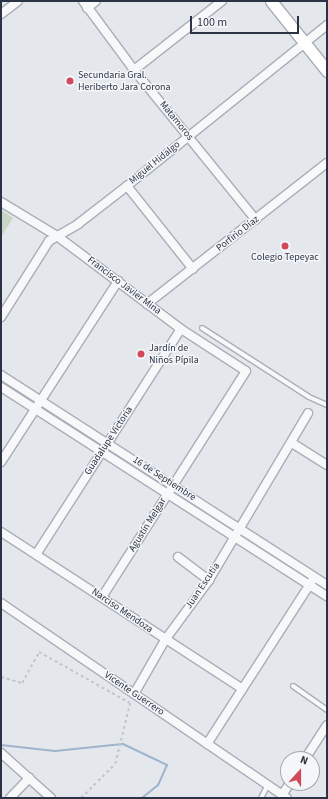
<!DOCTYPE html>
<meta charset="utf-8">
<style>
body{margin:0}
#map{position:relative;width:328px;height:799px;overflow:hidden;background:#e4e7ec;font-family:"Source Sans 3",sans-serif}
div>[style]{position:absolute}
[style*='--x']{left:calc(var(--x)*1px);top:calc(var(--y)*1px);width:calc(var(--w)*1px);rotate:calc(var(--a)*1deg)}
.green>*{inset:0;background:#c9d6c5}
.stream>*{height:2px;margin:-1px;padding:0 1px;transform-origin:1px;border-radius:1px;background:#9fb4cc}
.path>*{height:1.5px;margin-top:-0.75px;transform-origin:0;background:repeating-linear-gradient(90deg,#c2c5cb 0 3px,transparent 0 6px)}
.roads{filter:drop-shadow(1px 0 #a9aeb7) drop-shadow(-1px 0 #a9aeb7) drop-shadow(0 1px #a9aeb7) drop-shadow(0 -1px #a9aeb7)}
.service>*{height:4px;margin:-2px;padding:0 2px;transform-origin:2px;border-radius:2px;background:#f7f8fa}
.minor>*{height:8px;margin:-4px;padding:0 4px;transform-origin:4px;border-radius:4px;background:#f7f8fa}
.secondary>*{height:11px;margin:-5.5px;padding:0 5.5px;transform-origin:5.5px;border-radius:5.5px;background:#fff}
.dots>*{width:11px;height:11px;translate:-50% -50%;box-sizing:border-box;border:2px solid #f4f6f9;border-radius:50%}
span{translate:-50% -50%;white-space:nowrap;text-align:center;line-height:1.15;-webkit-text-stroke:3px #f4f6f9;paint-order:stroke}
.poi-label{font-size:10px;color:#2b3445}
.left{translate:0 -50%;text-align:left}
.street-label{font-size:10px;color:#2b3445}
.frame{position:absolute;inset:0;border:2px solid #2b3445;pointer-events:none}
.north{position:absolute;left:280px;top:751px;width:40px;height:40px;box-sizing:border-box;background:#f4f6f9;border:1px solid #a4a8b1;border-radius:50%;rotate:21deg;font-size:11px;font-weight:700;line-height:16px;text-align:center;color:#2b3445}
.north::after{content:'';display:block;margin:auto;width:14px;height:18px;background:#d1495b;clip-path:polygon(50% 0,100% 100%,50% 72%,0 100%)}
.scale{position:absolute;left:190px;top:16px;width:109px;height:18px;box-sizing:border-box;border:2px solid #2b3445;border-top:0;padding-left:5px;font-size:12px;line-height:14px;white-space:nowrap;color:#2b3445;-webkit-text-stroke:3px #f4f6f9;paint-order:stroke}
</style>
<div id="map">
<div class="green">
<i style="clip-path:polygon(1px 210px,13px 218px,1px 237px)"></i>
</div>
<div class="stream">
<i style="--x:1;--y:745;--w:54;--a:6.3"></i>
<i style="--x:55;--y:751;--w:68;--a:-5.9"></i>
<i style="--x:123;--y:744;--w:49;--a:25.5"></i>
<i style="--x:167;--y:765;--w:22;--a:114"></i>
<i style="--x:158;--y:785;--w:21;--a:141"></i>
</div>
<div class="path">
<i style="--x:1;--y:677;--w:22;--a:16"></i>
<i style="--x:22;--y:683;--w:35;--a:-61"></i>
<i style="--x:39;--y:652;--w:104;--a:29.3"></i>
<i style="--x:81;--y:798;--w:48;--a:-45"></i>
<i style="--x:115;--y:764;--w:63;--a:-76.2"></i>
</div>
<div class="roads">
<div class="service">
<i style="--x:202;--y:328;--w:127;--a:32.8"></i>
<i style="--x:309;--y:397;--w:20;--a:24"></i>
<i style="--x:293;--y:686;--w:42;--a:35.2"></i>
<i style="--x:261;--y:798;--w:15;--a:-62"></i>
</div>
<div class="minor">
<i style="--x:83;--y:1;--w:86;--a:53.5"></i>
<i style="--x:134;--y:70;--w:193;--a:50.9"></i>
<i style="--x:87;--y:8;--w:11;--a:-38"></i>
<i style="--x:1;--y:14;--w:21;--a:-37"></i>
<i style="--x:134;--y:70;--w:112;--a:-38.1"></i>
<i style="--x:127;--y:186;--w:106;--a:51.5"></i>
<i style="--x:1;--y:202;--w:66;--a:31.3"></i>
<i style="--x:57;--y:236;--w:155;--a:36.9"></i>
<i style="--x:181;--y:329;--w:77;--a:32.9"></i>
<i style="--x:246;--y:371;--w:268;--a:122.5"></i>
<i style="--x:147;--y:304;--w:229;--a:-38.1"></i>
<i style="--x:1;--y:317;--w:90;--a:-57.7"></i>
<i style="--x:49;--y:241;--w:34;--a:-30"></i>
<i style="--x:78;--y:224;--w:62;--a:-37.8"></i>
<i style="--x:127;--y:186;--w:257;--a:-38.8"></i>
<i style="--x:1;--y:375;--w:388;--a:32.8"></i>
<i style="--x:1;--y:387;--w:387;--a:32.7"></i>
<i style="--x:292;--y:443;--w:41;--a:32.2"></i>
<i style="--x:1;--y:462;--w:216;--a:-57.1"></i>
<i style="--x:1;--y:532;--w:288;--a:33"></i>
<i style="--x:37;--y:553;--w:266;--a:-57.3"></i>
<i style="--x:178;--y:557;--w:39;--a:37"></i>
<i style="--x:1;--y:603;--w:346;--a:34.3"></i>
<i style="--x:134;--y:694;--w:62;--a:-60.1"></i>
<i style="--x:165;--y:640;--w:74;--a:-53.7"></i>
<i style="--x:209;--y:580;--w:194;--a:-59.3"></i>
<i style="--x:207;--y:744;--w:194;--a:-57.2"></i>
<i style="--x:1;--y:753;--w:67;--a:42"></i>
<i style="--x:305;--y:759;--w:40;--a:-57.1"></i>
<i style="--x:282;--y:795;--w:14;--a:-56"></i>
<i style="--x:10;--y:798;--w:28;--a:-46"></i>
</div>
<div class="secondary">
<i style="--x:271;--y:1;--w:90;--a:51.3"></i>
</div>
</div>
<div class="dots">
<i style="left:70px;top:81px;background:#d1495b"></i>
<i style="left:285px;top:246px;background:#d1495b"></i>
<i style="left:141px;top:354px;background:#d1495b"></i>
</div>
<div class="poi-label">
<span class="left" style="left:78px;top:81px">Secundaria Gral.<br>Heriberto Jara Corona</span>
<span style="left:285px;top:258px">Colegio Tepeyac</span>
<span class="left" style="left:149px;top:354px">Jardín de<br>Niños Pípila</span>
</div>
<div class="street-label">
<span style="left:176px;top:121px;rotate:51deg">Matamoros</span>
<span style="left:155px;top:163px;rotate:-39deg">Miguel Hidalgo</span>
<span style="left:238px;top:234px;rotate:-38deg">Porfirio Díaz</span>
<span style="left:124px;top:286px;rotate:37deg">Francisco Javier Mina</span>
<span style="left:109px;top:441px;rotate:-57deg">Guadalupe Victoria</span>
<span style="left:164px;top:479px;rotate:33deg">16 de Septiembre</span>
<span style="left:148px;top:525px;rotate:-58deg">Agustín Melgar</span>
<span style="left:203px;top:586px;rotate:-56deg">Juan Escutia</span>
<span style="left:122px;top:611px;rotate:34deg">Narciso Mendoza</span>
<span style="left:134px;top:694px;rotate:34deg">Vicente Guerrero</span>
</div>
<div class="frame"></div>
<div class="north">N</div>
<div class="scale">100 m</div>
</div>
